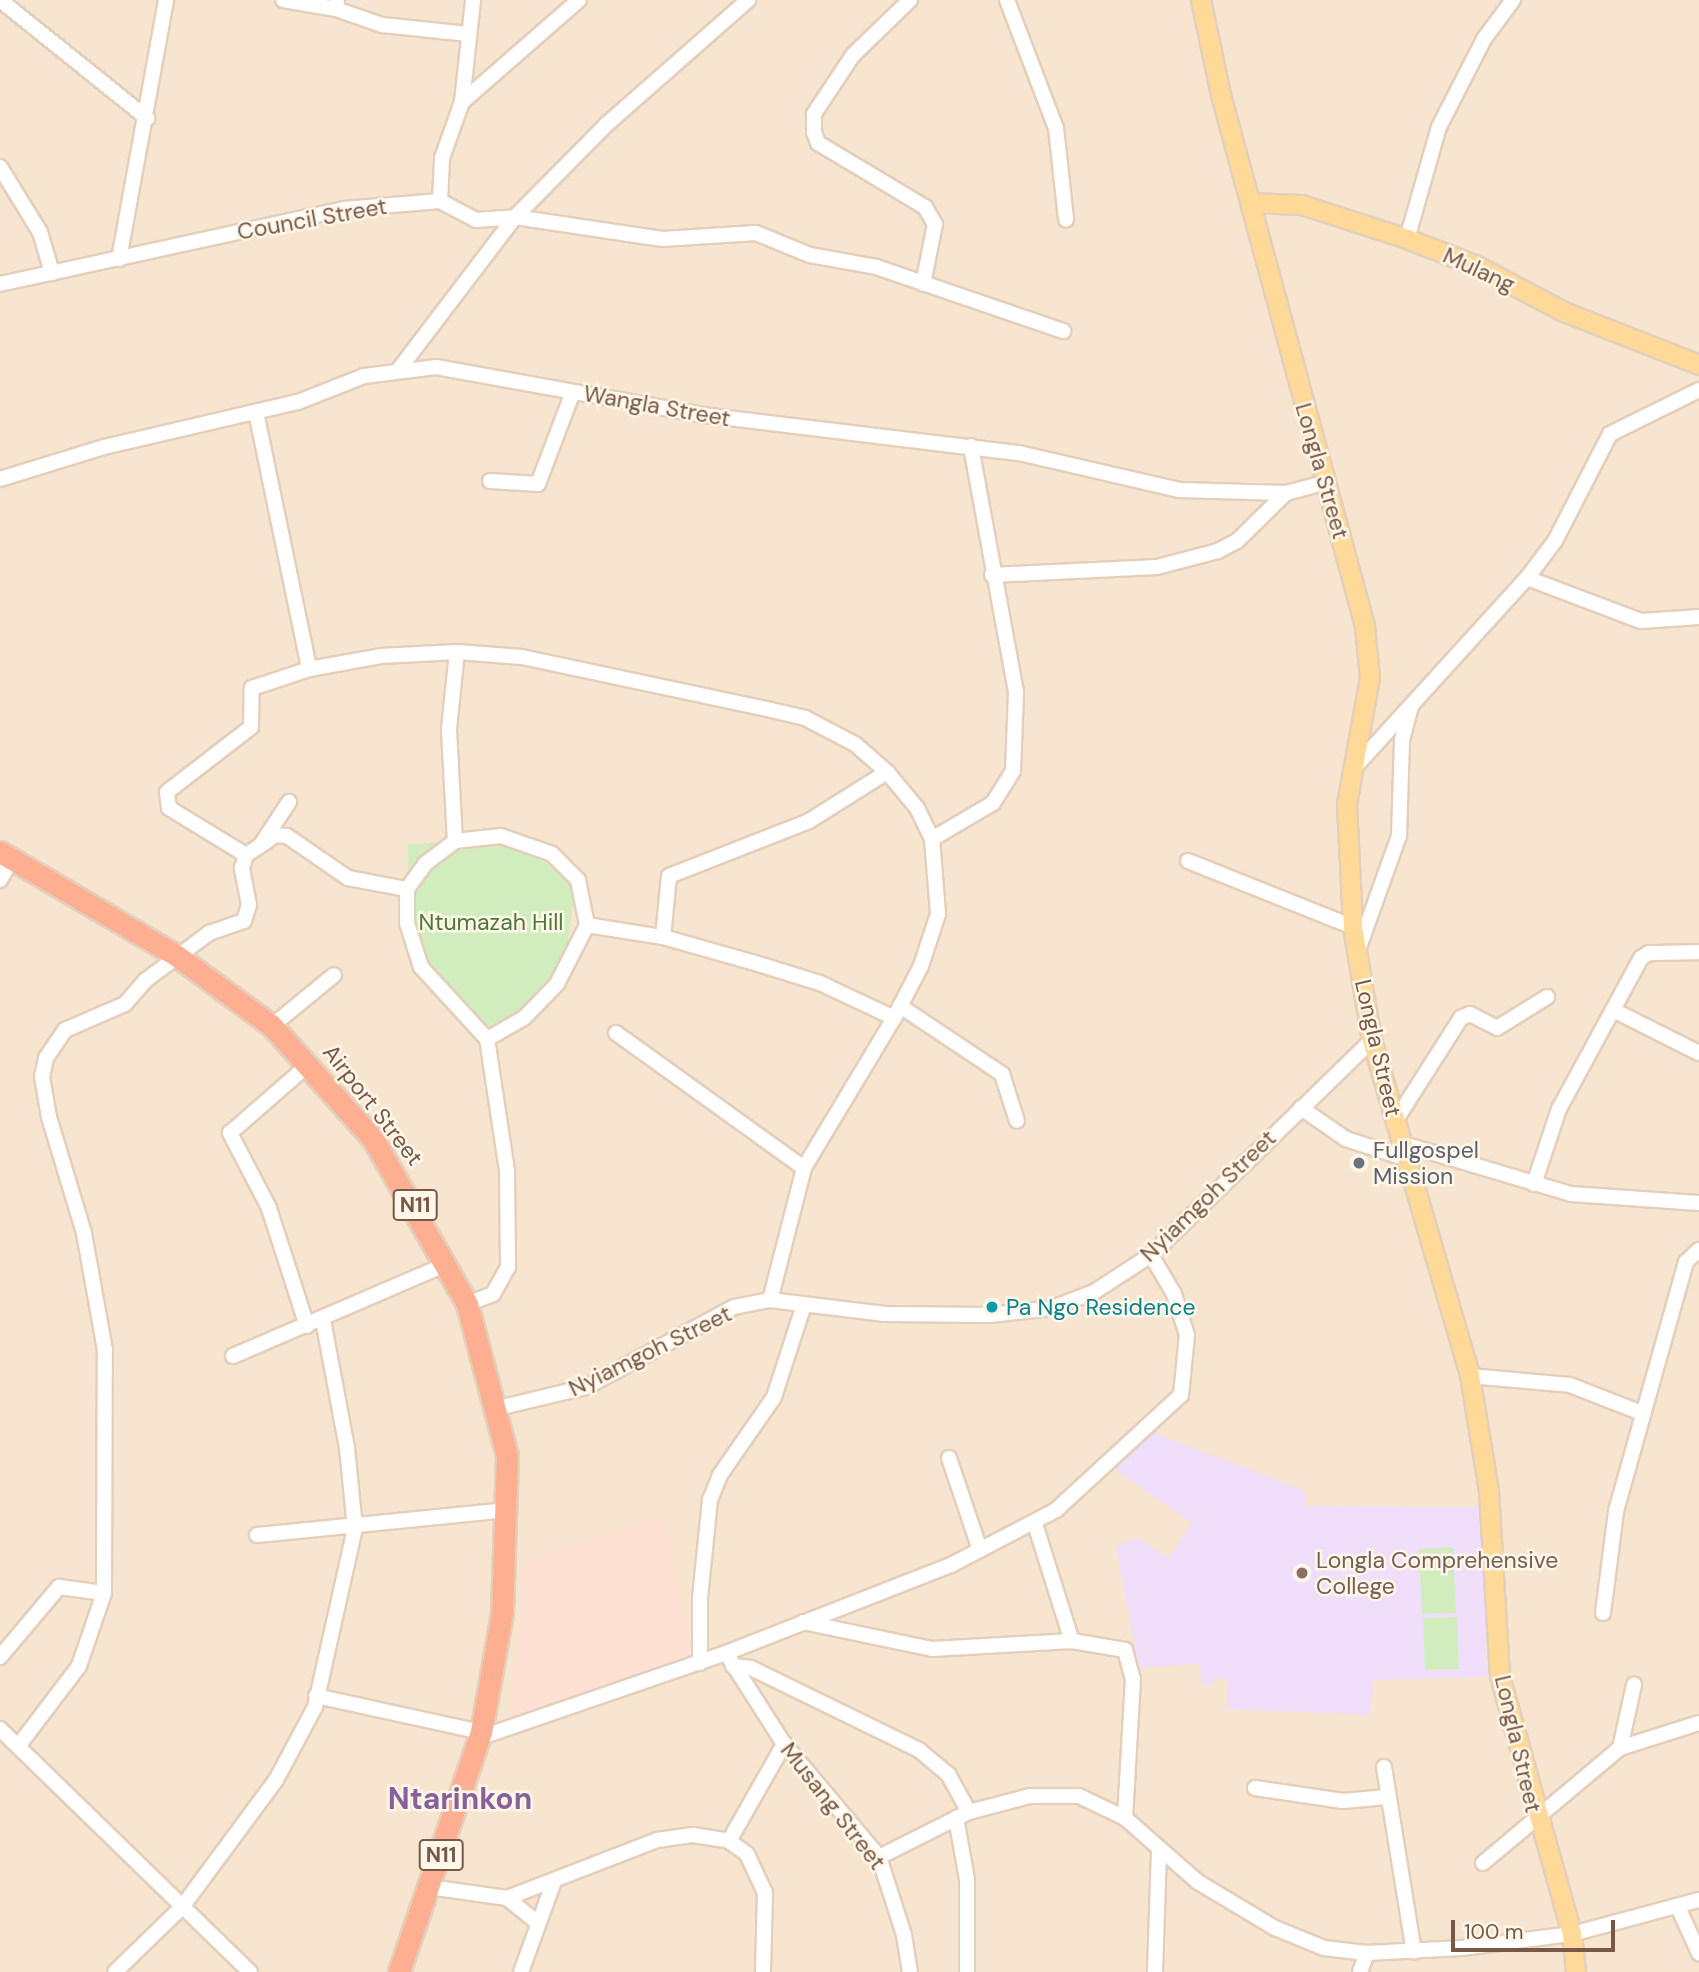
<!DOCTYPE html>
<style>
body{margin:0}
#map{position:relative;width:1699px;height:1972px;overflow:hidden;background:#fef3e1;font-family:"DM Sans",sans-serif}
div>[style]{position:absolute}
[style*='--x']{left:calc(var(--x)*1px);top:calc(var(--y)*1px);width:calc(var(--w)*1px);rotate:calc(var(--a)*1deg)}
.residential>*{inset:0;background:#f7e5cf}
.commercial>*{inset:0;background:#ffe1d4}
.education>*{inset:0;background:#f0defa}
.green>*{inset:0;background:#d1edbe}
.roads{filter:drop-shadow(2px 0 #e3cfbc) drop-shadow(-2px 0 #e3cfbc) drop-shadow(0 2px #e3cfbc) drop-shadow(0 -2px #e3cfbc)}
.minor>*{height:14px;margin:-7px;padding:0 7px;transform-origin:7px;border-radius:7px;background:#fff}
.major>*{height:18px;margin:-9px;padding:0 9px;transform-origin:9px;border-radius:9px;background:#ffd997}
.highway>*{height:21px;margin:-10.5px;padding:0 10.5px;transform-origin:10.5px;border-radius:10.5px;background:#feaf92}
.dots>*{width:19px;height:19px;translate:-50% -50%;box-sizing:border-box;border:4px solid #fff7e9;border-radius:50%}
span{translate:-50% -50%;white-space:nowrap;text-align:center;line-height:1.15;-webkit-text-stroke:5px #fff7e9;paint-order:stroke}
.shield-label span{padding:2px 5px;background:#fff7e9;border:2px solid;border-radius:5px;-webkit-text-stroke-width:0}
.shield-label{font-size:21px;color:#785846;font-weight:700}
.street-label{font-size:23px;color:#785846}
.park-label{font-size:23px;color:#4c793a}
.worship-label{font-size:23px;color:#5b616d}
.left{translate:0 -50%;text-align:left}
.culture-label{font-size:23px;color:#0d838f}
.education-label{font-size:23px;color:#785e54}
.district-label{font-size:30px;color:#88609c;font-weight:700}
.scale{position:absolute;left:1451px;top:1920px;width:164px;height:32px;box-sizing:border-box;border:4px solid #785846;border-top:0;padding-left:9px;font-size:21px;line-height:24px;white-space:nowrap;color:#785846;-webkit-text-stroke:5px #fff7e9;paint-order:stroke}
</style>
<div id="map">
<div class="residential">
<i style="clip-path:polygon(0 0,1699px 0,1699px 1972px,0 1972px)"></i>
</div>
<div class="commercial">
<i style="clip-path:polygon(663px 1518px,693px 1660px,510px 1721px,524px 1561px)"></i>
</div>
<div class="education">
<i style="clip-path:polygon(1144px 1429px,1305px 1491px,1306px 1506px,1482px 1507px,1487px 1677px,1374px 1680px,1370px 1715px,1227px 1709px,1228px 1680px,1215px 1678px,1212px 1686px,1202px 1683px,1199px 1664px,1139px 1668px,1116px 1546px,1137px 1538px,1169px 1558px,1192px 1523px,1110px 1466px)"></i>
</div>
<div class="green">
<i style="clip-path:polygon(502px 839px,576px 880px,564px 973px,495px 1034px,422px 964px,409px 922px,408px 844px)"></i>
<i style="clip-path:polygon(1453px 1547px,1456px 1613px,1422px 1614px,1419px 1549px)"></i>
<i style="clip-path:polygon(1457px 1617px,1459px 1669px,1425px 1670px,1423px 1618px)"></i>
</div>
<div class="roads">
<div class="minor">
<i style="--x:0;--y:0;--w:189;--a:38.8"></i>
<i style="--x:283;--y:0;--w:54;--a:9.6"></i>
<i style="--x:337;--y:0;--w:9;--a:96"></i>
<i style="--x:336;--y:9;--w:49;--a:19.2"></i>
<i style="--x:382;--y:25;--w:87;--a:5.9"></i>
<i style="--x:910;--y:0;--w:79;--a:136"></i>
<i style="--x:853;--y:55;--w:71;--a:123.5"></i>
<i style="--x:814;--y:114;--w:18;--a:90"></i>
<i style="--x:814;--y:132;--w:12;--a:70"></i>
<i style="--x:818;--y:143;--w:125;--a:30.9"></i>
<i style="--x:925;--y:207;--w:20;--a:60"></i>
<i style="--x:935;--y:224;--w:61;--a:101.3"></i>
<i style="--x:1007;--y:0;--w:137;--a:69.1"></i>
<i style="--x:1056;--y:128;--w:92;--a:83.7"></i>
<i style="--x:462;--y:102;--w:155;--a:-41.1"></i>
<i style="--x:0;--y:167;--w:76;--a:58.4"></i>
<i style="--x:40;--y:232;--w:43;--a:73.7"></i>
<i style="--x:440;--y:201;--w:43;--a:-87.3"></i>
<i style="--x:442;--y:158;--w:59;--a:-70.3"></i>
<i style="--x:462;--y:102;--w:103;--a:-83.8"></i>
<i style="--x:1407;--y:239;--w:116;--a:-74.1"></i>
<i style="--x:1439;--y:127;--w:99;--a:-62.9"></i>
<i style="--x:1484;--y:39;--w:49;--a:-53.4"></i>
<i style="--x:119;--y:259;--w:263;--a:-79.7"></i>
<i style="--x:0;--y:284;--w:352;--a:-12.3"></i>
<i style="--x:344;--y:209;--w:96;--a:-4.8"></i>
<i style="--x:440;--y:201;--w:41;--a:27.8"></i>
<i style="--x:476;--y:220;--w:39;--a:-4"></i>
<i style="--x:515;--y:217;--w:131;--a:-45.3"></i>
<i style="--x:607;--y:124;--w:188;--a:-41.3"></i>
<i style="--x:400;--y:368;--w:190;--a:-52.7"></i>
<i style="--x:515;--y:217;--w:149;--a:8.5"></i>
<i style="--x:662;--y:239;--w:94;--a:-3.7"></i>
<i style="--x:756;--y:233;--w:58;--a:22.2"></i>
<i style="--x:810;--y:255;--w:67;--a:10.3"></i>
<i style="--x:876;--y:267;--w:198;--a:18.9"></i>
<i style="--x:256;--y:412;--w:262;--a:78.3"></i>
<i style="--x:0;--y:479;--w:109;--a:-17.1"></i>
<i style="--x:104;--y:447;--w:199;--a:-13.1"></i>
<i style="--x:298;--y:402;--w:71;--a:-21.5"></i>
<i style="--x:364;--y:376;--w:73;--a:-7.1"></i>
<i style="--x:436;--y:367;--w:271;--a:10.2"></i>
<i style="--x:703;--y:415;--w:318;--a:6.9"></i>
<i style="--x:1019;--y:453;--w:164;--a:13"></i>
<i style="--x:1179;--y:490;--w:107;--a:1.6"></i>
<i style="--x:1286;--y:493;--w:39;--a:-15"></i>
<i style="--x:490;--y:481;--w:48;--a:3.6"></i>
<i style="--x:538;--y:484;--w:98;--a:-69.2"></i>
<i style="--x:992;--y:575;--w:165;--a:-2.8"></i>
<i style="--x:1157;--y:567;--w:63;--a:-14.7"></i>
<i style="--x:1218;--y:551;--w:21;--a:-28"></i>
<i style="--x:1237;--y:541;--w:69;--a:-44.4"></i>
<i style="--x:1527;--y:578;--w:122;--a:20.7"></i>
<i style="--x:1641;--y:621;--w:58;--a:-3.9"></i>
<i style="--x:1354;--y:768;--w:257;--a:-47.7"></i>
<i style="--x:1527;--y:578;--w:46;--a:-52.9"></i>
<i style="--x:1555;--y:541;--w:120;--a:-62.8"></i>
<i style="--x:1610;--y:434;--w:99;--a:-26.3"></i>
<i style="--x:501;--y:836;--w:54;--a:19.4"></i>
<i style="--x:552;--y:854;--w:37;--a:45"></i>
<i style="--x:578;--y:880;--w:46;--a:78.7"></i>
<i style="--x:587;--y:925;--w:66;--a:117"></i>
<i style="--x:557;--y:984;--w:47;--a:134.1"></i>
<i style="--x:524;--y:1018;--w:43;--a:150.4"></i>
<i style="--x:487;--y:1039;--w:98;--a:-132.5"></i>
<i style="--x:421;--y:967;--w:46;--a:-107.7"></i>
<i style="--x:407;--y:923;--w:34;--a:-90"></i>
<i style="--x:407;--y:889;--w:32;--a:-54"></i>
<i style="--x:426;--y:863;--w:36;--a:-37"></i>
<i style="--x:455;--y:841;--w:46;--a:-6.2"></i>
<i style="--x:932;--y:839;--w:71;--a:-30.5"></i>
<i style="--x:993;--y:803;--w:38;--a:-58"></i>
<i style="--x:1013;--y:771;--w:79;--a:-87.8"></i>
<i style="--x:1016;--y:692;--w:250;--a:-100.4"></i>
<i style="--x:455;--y:841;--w:112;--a:-93.1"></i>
<i style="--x:449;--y:729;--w:77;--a:-84.1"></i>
<i style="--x:264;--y:843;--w:14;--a:-36"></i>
<i style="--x:275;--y:835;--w:12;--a:5"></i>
<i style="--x:287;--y:836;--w:74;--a:34.5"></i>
<i style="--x:348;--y:878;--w:60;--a:10.6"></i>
<i style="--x:246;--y:855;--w:90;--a:-148.6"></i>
<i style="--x:169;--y:808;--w:16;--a:-97"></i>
<i style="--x:167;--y:792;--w:106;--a:-37.7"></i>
<i style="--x:251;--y:727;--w:39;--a:-89"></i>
<i style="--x:252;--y:688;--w:60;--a:-18.4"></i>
<i style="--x:309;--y:669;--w:73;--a:-10.2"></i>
<i style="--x:381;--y:656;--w:76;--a:-3"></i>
<i style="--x:457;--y:652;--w:65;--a:4.4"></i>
<i style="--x:522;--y:657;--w:255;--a:12"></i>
<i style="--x:771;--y:710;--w:35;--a:13"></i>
<i style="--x:805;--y:718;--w:56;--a:27.5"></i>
<i style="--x:855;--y:744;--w:43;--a:41.2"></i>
<i style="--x:887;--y:772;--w:47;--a:50.2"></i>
<i style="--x:917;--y:808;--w:34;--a:64"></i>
<i style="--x:932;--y:839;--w:75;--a:85.4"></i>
<i style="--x:938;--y:914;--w:55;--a:108.1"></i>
<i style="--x:921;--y:966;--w:59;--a:117.4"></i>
<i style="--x:1188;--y:861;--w:178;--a:21.8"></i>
<i style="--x:0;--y:880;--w:25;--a:-61"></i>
<i style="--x:587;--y:925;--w:77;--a:9"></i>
<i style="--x:663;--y:937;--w:92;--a:15.7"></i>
<i style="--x:752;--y:962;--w:71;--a:17.2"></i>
<i style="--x:820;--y:983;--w:82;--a:25.3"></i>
<i style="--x:894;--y:1018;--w:175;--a:121"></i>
<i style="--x:804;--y:1168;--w:136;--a:104.4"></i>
<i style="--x:663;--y:937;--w:61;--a:-84.4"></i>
<i style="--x:669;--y:876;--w:150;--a:-21.4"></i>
<i style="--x:809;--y:821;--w:92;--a:-32.1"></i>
<i style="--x:1357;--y:953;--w:124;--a:-70.3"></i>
<i style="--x:1399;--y:836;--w:96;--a:-88.2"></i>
<i style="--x:1402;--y:740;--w:35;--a:-75"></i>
<i style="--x:900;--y:1006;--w:123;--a:33.7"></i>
<i style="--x:1002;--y:1074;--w:49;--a:72.3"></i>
<i style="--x:1613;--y:1010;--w:96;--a:26.6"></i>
<i style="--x:272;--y:1026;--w:80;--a:-39.4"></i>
<i style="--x:616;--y:1033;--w:231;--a:35.7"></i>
<i style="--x:1301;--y:1108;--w:55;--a:34.6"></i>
<i style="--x:1346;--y:1139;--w:61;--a:18.1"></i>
<i style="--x:1394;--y:1123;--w:125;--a:-57.5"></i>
<i style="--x:1461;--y:1018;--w:10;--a:-24"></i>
<i style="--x:1470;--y:1014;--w:30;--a:27"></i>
<i style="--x:1497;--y:1028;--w:59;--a:-31.8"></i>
<i style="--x:1400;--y:1143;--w:178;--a:16.6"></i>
<i style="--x:1571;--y:1194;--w:128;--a:4"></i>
<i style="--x:1534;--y:1184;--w:79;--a:-71.6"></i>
<i style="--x:1559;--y:1109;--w:172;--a:-61.5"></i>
<i style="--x:1641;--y:958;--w:9;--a:-32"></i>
<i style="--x:1649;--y:953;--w:50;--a:-1.1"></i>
<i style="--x:467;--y:1304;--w:28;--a:-21"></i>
<i style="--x:493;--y:1294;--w:31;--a:-61"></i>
<i style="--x:508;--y:1267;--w:96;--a:-90.6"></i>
<i style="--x:507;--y:1171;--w:134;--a:-98.6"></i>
<i style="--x:307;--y:1326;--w:124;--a:-107.9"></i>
<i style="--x:269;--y:1208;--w:85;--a:-117.5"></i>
<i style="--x:230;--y:1133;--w:105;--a:-41.1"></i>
<i style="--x:233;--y:1356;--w:233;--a:-23.3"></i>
<i style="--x:1470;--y:1376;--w:100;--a:5.1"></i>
<i style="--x:1570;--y:1385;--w:77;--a:21.3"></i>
<i style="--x:498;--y:1408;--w:90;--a:-13.4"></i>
<i style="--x:586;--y:1387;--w:168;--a:-28.4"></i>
<i style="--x:734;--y:1307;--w:37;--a:-11"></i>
<i style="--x:770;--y:1300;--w:116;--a:6.9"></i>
<i style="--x:885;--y:1314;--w:105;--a:0.5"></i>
<i style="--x:990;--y:1315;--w:62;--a:-6.4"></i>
<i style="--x:1052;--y:1308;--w:45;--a:-20.9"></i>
<i style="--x:1094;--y:1292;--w:68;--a:-33"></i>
<i style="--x:1151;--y:1255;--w:308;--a:-44.2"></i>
<i style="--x:949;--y:1458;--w:97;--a:71.4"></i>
<i style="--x:1035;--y:1524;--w:123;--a:72.5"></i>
<i style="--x:257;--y:1535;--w:252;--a:-5.7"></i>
<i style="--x:1603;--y:1613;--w:103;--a:-82.7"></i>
<i style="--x:1616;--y:1511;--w:259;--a:-74.3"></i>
<i style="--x:1686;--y:1262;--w:18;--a:-43"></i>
<i style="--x:803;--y:1622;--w:132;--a:11.8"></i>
<i style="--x:932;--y:1649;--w:140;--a:-3.3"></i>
<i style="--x:1072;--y:1641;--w:54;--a:9.6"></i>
<i style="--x:1125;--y:1650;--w:30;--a:75"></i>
<i style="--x:1133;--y:1679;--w:139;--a:93.3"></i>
<i style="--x:726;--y:1653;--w:108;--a:57.5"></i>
<i style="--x:784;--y:1744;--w:148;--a:49.9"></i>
<i style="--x:879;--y:1857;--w:82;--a:72.2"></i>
<i style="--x:904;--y:1935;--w:37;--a:81"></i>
<i style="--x:0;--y:1657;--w:92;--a:-49.9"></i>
<i style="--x:59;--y:1587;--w:45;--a:7.6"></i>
<i style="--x:700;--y:1663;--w:65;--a:-90"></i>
<i style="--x:700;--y:1598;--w:99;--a:-84.2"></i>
<i style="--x:710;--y:1500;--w:27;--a:-68"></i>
<i style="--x:720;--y:1475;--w:95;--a:-55.3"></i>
<i style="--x:774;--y:1397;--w:94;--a:-72"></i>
<i style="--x:733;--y:1666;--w:18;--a:6"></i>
<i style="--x:751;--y:1668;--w:187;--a:26"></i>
<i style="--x:919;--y:1750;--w:38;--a:40"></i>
<i style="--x:948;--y:1774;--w:43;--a:61.1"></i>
<i style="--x:316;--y:1696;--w:169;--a:12.3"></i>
<i style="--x:0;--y:1729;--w:349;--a:44.2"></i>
<i style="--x:479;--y:1738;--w:261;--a:-19"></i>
<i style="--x:726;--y:1653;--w:242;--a:-21.4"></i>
<i style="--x:951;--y:1565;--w:119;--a:-27.6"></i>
<i style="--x:1056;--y:1510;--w:170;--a:-42.6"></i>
<i style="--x:1181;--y:1395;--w:60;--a:-84.3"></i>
<i style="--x:1187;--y:1335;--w:43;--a:-107.6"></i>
<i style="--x:1174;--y:1294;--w:45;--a:-120.5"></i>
<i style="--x:19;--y:1745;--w:99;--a:-52.8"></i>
<i style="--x:79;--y:1666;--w:77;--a:-71.1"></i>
<i style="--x:104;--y:1593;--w:243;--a:-89.8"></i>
<i style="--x:105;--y:1350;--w:119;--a:-100.2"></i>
<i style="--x:84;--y:1233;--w:121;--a:-106.8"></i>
<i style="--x:49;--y:1117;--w:41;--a:-99.9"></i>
<i style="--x:42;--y:1077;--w:19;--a:-78"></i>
<i style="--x:46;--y:1058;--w:34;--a:-56"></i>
<i style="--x:65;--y:1030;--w:65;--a:-23.4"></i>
<i style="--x:125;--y:1004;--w:32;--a:-49"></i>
<i style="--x:146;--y:980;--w:79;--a:-36.7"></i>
<i style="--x:209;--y:933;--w:37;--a:-19"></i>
<i style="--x:244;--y:921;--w:17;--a:-73"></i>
<i style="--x:249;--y:905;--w:38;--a:-101"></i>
<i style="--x:242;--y:868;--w:14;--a:-73"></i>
<i style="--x:246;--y:855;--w:17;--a:-33"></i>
<i style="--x:260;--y:846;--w:53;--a:-56.6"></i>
<i style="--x:1620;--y:1748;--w:65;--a:-77.5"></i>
<i style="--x:1384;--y:1767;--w:187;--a:80.8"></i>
<i style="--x:1255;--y:1788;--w:89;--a:8.4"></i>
<i style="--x:1343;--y:1801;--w:44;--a:-5.2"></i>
<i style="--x:956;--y:1818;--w:62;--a:79.8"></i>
<i style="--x:967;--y:1879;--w:93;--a:90"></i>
<i style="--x:729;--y:1841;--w:112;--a:-60.4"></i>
<i style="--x:879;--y:1857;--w:101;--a:-26.6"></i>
<i style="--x:969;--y:1812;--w:63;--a:-14.7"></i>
<i style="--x:1030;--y:1796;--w:49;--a:0"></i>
<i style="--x:1079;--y:1796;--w:51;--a:25.6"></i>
<i style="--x:1125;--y:1818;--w:97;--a:41.2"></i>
<i style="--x:1198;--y:1882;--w:90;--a:30.9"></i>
<i style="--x:1275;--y:1928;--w:53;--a:22.2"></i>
<i style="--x:1324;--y:1948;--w:43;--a:6.6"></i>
<i style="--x:1367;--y:1953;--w:95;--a:-3"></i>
<i style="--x:1462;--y:1948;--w:111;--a:-7.3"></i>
<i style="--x:1572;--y:1934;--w:131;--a:-15"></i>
<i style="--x:1483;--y:1863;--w:179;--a:-40"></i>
<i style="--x:1620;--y:1748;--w:83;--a:-17.6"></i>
<i style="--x:429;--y:1887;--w:79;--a:8"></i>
<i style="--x:507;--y:1898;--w:161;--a:-21.1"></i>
<i style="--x:657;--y:1840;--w:36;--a:-8"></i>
<i style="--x:693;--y:1835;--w:36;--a:9"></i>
<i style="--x:729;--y:1841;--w:22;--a:36"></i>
<i style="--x:747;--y:1854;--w:43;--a:65.2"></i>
<i style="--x:765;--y:1893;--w:79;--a:91.5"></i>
<i style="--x:507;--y:1898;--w:38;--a:39"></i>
<i style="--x:1678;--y:1907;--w:51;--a:65.5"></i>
<i style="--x:115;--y:1972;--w:93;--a:-44.1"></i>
<i style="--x:182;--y:1907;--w:158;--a:-53.5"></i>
<i style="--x:276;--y:1780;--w:83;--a:-61.9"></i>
<i style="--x:315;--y:1707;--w:183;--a:-77.4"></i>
<i style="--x:355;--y:1528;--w:80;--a:-95.7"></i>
<i style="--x:347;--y:1448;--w:130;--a:-100.6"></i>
<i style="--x:521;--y:1972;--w:94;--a:-70"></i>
<i style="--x:1155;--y:1972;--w:122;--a:-88.1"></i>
<i style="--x:1360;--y:1972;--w:20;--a:-70"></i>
</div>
<div class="major">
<i style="--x:1201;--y:0;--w:97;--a:78.1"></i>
<i style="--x:1221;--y:95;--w:550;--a:74.83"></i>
<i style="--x:1365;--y:626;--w:52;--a:84.5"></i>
<i style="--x:1370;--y:678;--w:128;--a:100.3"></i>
<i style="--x:1347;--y:804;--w:123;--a:87.2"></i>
<i style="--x:1353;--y:927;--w:115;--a:80.5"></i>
<i style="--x:1372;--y:1040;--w:350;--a:73.7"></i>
<i style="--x:1470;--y:1376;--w:117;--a:80.6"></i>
<i style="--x:1489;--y:1491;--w:185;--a:86.6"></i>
<i style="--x:1500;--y:1676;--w:268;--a:74.4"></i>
<i style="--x:1572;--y:1934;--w:38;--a:84"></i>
<i style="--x:1251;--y:203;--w:51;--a:2.2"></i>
<i style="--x:1302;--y:205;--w:110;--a:17.9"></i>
<i style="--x:1407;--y:239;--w:75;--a:21.1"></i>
<i style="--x:1477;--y:266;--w:98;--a:27.9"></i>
<i style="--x:1564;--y:312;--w:145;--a:21.4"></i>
</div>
<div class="highway">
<i style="--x:0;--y:852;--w:205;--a:30.4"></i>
<i style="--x:177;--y:956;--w:118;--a:36.4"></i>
<i style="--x:272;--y:1026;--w:152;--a:48.2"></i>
<i style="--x:373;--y:1139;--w:190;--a:60.3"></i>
<i style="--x:467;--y:1304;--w:156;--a:75.2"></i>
<i style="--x:507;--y:1455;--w:158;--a:91.8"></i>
<i style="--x:502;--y:1613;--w:121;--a:100"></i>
<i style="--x:481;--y:1732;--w:254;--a:108.9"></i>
</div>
</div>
<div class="dots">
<i style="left:1359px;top:1163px;background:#6b7280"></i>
<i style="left:992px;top:1307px;background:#0f9aa8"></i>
<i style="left:1302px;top:1573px;background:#8d6e63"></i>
</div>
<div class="shield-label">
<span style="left:415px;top:1205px">N11</span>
<span style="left:441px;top:1855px">N11</span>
</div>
<div class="street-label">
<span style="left:312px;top:219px;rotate:-10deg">Council Street</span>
<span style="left:1479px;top:270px;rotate:25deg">Mulang</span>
<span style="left:657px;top:406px;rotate:10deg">Wangla Street</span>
<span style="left:1322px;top:471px;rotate:74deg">Longla Street</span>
<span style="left:1378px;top:1048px;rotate:77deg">Longla Street</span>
<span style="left:373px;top:1105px;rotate:52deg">Airport Street</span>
<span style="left:1208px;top:1196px;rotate:-44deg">Nyiamgoh Street</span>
<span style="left:650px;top:1351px;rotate:-26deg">Nyiamgoh Street</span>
<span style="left:1518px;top:1744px;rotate:77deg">Longla Street</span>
<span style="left:833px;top:1806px;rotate:52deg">Musang Street</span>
</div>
<div class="park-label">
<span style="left:491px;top:922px">Ntumazah Hill</span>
</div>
<div class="worship-label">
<span class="left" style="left:1373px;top:1163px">Fullgospel<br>Mission</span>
</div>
<div class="culture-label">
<span class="left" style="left:1006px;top:1307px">Pa Ngo Residence</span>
</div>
<div class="education-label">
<span class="left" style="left:1316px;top:1573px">Longla Comprehensive<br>College</span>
</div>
<div class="district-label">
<span style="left:460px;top:1799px">Ntarinkon</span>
</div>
<div class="scale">100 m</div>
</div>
